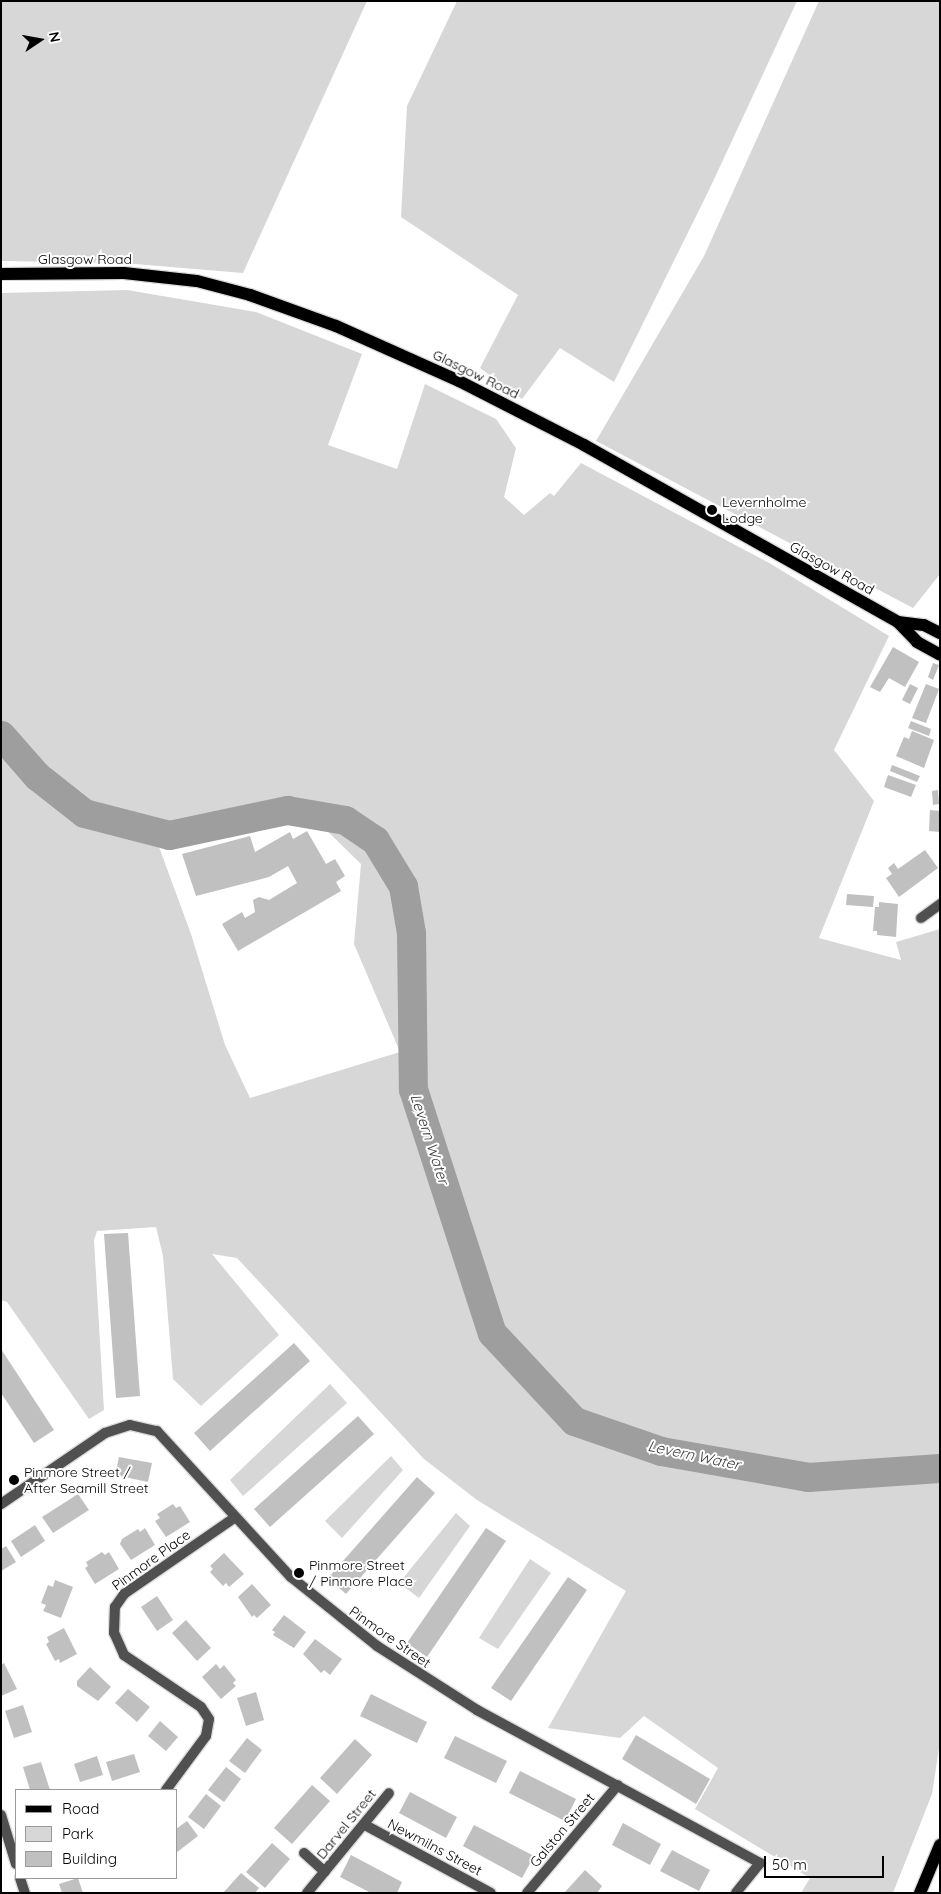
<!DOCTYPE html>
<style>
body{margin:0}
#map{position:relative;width:941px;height:1894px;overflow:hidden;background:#fff;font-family:Quicksand,sans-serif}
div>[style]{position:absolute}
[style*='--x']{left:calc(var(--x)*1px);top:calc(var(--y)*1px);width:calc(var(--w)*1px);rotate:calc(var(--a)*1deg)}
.green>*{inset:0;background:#d7d7d7}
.river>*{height:29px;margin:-14.5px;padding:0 14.5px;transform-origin:14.5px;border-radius:14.5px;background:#9e9e9e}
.building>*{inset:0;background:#c0c0c0}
.roads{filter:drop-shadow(1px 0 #dbdbdb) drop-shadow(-1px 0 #dbdbdb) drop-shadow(0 1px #dbdbdb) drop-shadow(0 -1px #dbdbdb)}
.street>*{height:10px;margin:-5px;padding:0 5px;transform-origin:5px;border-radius:5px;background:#505050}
.primary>*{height:12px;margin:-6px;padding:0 6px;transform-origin:6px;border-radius:6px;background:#000}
.dots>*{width:14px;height:14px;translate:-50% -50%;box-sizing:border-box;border:2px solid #fff;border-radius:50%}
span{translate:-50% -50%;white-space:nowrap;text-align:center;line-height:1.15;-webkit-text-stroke:4px #fff;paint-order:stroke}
.street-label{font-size:14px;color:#000}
.poi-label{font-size:14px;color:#000}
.left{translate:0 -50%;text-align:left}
.water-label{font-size:15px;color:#3f3f3f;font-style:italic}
.frame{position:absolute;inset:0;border:2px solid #000;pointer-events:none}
.legend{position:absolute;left:15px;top:1789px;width:162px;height:90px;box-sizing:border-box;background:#fff;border:1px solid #999;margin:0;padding:6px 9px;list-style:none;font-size:15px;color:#000}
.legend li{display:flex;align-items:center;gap:10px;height:25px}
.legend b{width:25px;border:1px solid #999}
.north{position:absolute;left:15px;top:15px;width:50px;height:50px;-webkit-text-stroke:4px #fff;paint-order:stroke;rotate:78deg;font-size:14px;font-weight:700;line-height:20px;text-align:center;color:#000}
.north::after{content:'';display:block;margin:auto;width:18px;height:22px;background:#000;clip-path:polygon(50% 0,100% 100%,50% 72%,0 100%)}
.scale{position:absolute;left:764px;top:1856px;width:120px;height:22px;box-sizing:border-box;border:2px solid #000;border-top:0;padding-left:6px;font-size:15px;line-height:18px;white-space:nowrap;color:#000;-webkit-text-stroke:4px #fff;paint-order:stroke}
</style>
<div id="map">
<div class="green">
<i style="clip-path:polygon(1px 1px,367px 1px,243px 273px,123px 263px,1px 261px)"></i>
<i style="clip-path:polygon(457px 1px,797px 1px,709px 190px,614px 382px,560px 348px,522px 399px,480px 368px,518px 295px,401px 217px,407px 106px)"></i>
<i style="clip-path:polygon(819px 1px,940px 1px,940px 574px,913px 608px,596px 441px,704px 256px)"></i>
<i style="clip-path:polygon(evenodd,127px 290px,256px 312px,362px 354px,328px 445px,397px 469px,425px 384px,496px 419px,516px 448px,504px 497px,524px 515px,550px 493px,554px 496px,581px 463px,771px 564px,889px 636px,834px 750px,874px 801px,819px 938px,901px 960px,896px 942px,940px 929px,940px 1742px,932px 1794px,893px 1893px,801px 1893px,810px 1878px,695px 1809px,718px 1768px,644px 1716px,620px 1738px,548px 1728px,626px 1591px,477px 1500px,424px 1459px,237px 1258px,212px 1254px,279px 1335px,201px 1406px,173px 1379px,163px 1256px,156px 1227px,97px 1231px,94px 1240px,104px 1410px,89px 1419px,7px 1302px,1px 1300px,1px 293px,127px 290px,316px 820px,361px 864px,354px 944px,400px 1052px,250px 1098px,225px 1045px,191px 934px,159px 847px,316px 820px)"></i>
<i style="clip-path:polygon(330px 1384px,347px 1403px,243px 1496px,230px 1480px)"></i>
<i style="clip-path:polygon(391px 1456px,403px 1470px,342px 1538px,325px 1521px)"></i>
<i style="clip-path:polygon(456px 1513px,470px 1526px,419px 1598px,399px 1583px)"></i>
<i style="clip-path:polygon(530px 1559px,551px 1573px,498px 1649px,479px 1638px)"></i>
</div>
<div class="river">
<i style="--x:1;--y:735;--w:55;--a:48.7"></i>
<i style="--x:37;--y:776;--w:60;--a:38.2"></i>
<i style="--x:84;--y:813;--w:88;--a:14.5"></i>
<i style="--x:169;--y:835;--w:121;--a:-12"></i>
<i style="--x:287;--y:810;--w:59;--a:9.8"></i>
<i style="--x:345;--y:820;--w:36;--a:34"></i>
<i style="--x:375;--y:840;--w:54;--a:58.7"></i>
<i style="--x:403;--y:886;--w:48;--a:80.3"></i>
<i style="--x:411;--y:933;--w:156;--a:89.3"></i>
<i style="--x:413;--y:1089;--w:256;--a:72.1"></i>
<i style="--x:492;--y:1333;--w:120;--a:47"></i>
<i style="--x:574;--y:1421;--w:92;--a:19"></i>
<i style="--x:661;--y:1451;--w:149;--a:10"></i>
<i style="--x:808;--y:1477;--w:132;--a:-3.9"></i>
</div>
<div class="building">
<i style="clip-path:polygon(893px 647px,919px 662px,905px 687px,889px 678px,880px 692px,870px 687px)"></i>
<i style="clip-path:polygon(933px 663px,939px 665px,933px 680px,928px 677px)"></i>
<i style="clip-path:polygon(910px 684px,918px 688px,910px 704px,902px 700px)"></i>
<i style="clip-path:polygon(926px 684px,939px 689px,926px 723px,912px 718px)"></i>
<i style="clip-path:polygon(911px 721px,931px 729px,929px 736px,908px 728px)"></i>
<i style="clip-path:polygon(912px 731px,934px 740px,924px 768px,896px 756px,904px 737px,909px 739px)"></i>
<i style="clip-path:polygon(892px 765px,920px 776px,917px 782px,890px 771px)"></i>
<i style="clip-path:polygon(888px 775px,916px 785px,911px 797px,884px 787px)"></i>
<i style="clip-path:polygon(938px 790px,939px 804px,933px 805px,932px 791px)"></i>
<i style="clip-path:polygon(930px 810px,940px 811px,940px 832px,929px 831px)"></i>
<i style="clip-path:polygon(307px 831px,326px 864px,335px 859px,345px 876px,336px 882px,341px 891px,238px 951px,222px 924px,242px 912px,245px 918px,255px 912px,253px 900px,259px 897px,269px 900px,297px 883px,288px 866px,269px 877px,196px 896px,182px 854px,250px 836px,255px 852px,290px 832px,293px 839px)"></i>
<i style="clip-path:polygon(925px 850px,938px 868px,899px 897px,886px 878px,892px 874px,888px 868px,894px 863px,898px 869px)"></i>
<i style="clip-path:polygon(847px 894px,874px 896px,873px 907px,846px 905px)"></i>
<i style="clip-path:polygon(879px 902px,898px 904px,896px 937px,877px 935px,877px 931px,873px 931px,875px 907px,879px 907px)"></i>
<i style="clip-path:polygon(128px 1233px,140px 1396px,116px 1398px,104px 1234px)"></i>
<i style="clip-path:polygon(294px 1343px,310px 1361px,210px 1451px,194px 1433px)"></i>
<i style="clip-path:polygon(1px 1349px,54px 1430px,34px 1443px,1px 1393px)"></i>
<i style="clip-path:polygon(358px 1416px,374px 1434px,270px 1527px,254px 1509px)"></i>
<i style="clip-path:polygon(119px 1457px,152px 1463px,148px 1482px,115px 1475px)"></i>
<i style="clip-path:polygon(417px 1477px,435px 1493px,346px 1594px,328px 1578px)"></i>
<i style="clip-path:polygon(78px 1494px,89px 1510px,53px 1533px,42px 1517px)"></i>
<i style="clip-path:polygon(173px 1504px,176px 1508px,180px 1506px,190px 1522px,166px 1537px,155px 1521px,160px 1518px,157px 1514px)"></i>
<i style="clip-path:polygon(35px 1525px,45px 1541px,21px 1557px,11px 1541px)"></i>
<i style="clip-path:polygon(145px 1528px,155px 1545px,131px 1560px,120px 1544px,122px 1539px,138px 1529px,140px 1532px)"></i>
<i style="clip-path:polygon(486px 1528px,506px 1541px,427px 1657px,407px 1643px)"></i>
<i style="clip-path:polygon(6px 1546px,16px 1562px,1px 1571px,1px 1549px)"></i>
<i style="clip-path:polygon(102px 1552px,105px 1555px,109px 1552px,119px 1569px,95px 1584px,85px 1568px,88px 1566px,86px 1562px)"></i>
<i style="clip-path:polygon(224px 1553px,244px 1574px,229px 1587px,226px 1583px,223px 1586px,210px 1572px,213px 1569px,210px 1566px)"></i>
<i style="clip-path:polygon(568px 1577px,587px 1590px,511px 1701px,491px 1688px)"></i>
<i style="clip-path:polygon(55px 1580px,73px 1587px,61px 1618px,43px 1611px,46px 1605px,41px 1603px,48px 1585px,53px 1587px)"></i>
<i style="clip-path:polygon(252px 1584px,271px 1605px,257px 1618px,254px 1615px,252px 1617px,238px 1597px)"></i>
<i style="clip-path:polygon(157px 1596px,173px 1620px,157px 1631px,141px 1607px)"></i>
<i style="clip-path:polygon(284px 1615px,306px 1632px,294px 1648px,273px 1635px,275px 1632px,272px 1630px)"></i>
<i style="clip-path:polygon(186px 1620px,211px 1648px,197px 1661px,172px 1633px)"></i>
<i style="clip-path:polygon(64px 1628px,77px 1654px,60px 1663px,59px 1659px,55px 1661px,46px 1644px,49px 1642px,47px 1637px)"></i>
<i style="clip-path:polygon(315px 1639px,342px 1659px,330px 1675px,324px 1670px,321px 1673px,303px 1654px)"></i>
<i style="clip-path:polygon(4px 1663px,17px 1689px,1px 1696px,1px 1665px)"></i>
<i style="clip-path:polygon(216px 1664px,220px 1669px,224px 1665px,236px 1680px,233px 1683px,236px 1686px,221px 1699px,202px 1677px)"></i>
<i style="clip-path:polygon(90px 1667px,111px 1687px,98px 1701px,77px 1686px,77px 1681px)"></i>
<i style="clip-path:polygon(128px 1689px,150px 1707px,137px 1722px,115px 1703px)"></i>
<i style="clip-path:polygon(256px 1692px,264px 1720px,246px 1726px,237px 1698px)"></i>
<i style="clip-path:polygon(371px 1694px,427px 1722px,417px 1743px,360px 1716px)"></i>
<i style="clip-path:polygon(23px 1705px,32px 1732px,14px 1738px,5px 1711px)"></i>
<i style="clip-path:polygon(160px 1721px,178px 1737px,166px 1751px,148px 1736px)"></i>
<i style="clip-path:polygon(636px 1735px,710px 1779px,696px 1804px,622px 1759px)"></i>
<i style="clip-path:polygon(455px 1736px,507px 1761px,496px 1783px,444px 1758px)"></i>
<i style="clip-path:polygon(247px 1738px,262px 1750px,245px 1773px,229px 1761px)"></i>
<i style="clip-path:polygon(355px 1739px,372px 1755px,337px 1794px,320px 1778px)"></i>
<i style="clip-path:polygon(134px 1754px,140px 1772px,112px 1781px,106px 1762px)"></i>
<i style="clip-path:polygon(97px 1756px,103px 1775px,80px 1782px,74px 1764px)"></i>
<i style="clip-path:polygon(41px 1762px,50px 1790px,30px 1790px,23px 1767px)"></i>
<i style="clip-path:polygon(226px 1767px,241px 1779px,224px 1802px,208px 1790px)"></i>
<i style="clip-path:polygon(520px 1771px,576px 1799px,565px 1821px,509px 1793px)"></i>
<i style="clip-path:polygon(312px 1785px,330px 1801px,292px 1844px,274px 1828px)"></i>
<i style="clip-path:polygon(410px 1792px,457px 1817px,446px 1838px,399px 1813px)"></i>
<i style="clip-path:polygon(206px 1794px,221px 1806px,204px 1829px,188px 1817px)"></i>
<i style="clip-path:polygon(187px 1821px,198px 1836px,176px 1853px,176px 1829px)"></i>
<i style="clip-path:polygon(623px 1823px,661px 1844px,650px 1865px,612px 1845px)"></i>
<i style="clip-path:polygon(474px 1825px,534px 1856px,522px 1878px,463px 1846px)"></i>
<i style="clip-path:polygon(272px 1843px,290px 1859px,265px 1888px,246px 1872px)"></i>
<i style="clip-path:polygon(672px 1850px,710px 1870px,699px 1891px,660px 1871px)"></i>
<i style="clip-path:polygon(351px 1855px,402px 1882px,397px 1893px,371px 1893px,340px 1877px)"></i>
<i style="clip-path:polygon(585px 1870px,602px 1886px,597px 1893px,564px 1893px)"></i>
<i style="clip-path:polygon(241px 1873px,259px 1888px,255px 1893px,223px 1893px)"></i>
<i style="clip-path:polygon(78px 1878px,83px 1893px,62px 1893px,59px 1884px)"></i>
</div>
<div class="roads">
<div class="street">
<i style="--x:921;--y:918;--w:24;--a:-36"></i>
<i style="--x:1;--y:1504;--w:126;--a:-34.3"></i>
<i style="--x:105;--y:1433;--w:26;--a:-18"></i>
<i style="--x:130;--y:1425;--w:28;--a:13"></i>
<i style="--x:157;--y:1431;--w:198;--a:47.5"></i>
<i style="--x:291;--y:1577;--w:110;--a:38.7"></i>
<i style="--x:377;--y:1646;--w:119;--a:32.6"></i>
<i style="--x:477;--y:1710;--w:322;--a:28.4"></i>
<i style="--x:760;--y:1863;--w:38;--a:129"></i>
<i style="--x:166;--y:1790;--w:67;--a:-53.5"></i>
<i style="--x:206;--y:1736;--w:17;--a:-80"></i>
<i style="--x:209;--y:1719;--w:14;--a:-124"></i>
<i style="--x:201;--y:1707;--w:93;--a:-146"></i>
<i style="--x:124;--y:1655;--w:24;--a:-114"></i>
<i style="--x:114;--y:1633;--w:26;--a:-88"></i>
<i style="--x:115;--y:1607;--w:16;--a:-55"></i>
<i style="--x:124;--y:1594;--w:134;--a:-34.6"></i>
<i style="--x:1;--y:1815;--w:51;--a:73"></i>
<i style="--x:365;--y:1825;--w:143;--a:28.4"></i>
<i style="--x:304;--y:1853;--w:28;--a:42"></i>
<i style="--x:20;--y:1878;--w:16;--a:72"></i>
<i style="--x:307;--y:1893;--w:129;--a:-50.6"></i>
<i style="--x:527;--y:1893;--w:141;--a:-49.9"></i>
</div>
<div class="primary">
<i style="--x:1;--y:274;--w:123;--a:-0.5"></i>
<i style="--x:124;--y:273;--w:73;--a:6.3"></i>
<i style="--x:197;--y:281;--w:55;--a:14.8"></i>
<i style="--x:250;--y:295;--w:91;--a:19.8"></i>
<i style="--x:336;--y:326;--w:135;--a:24.1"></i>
<i style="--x:459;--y:381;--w:140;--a:27.1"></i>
<i style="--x:584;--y:445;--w:360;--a:29.4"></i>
<i style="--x:898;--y:622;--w:28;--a:46"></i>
<i style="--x:917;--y:642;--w:26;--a:29"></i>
<i style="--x:898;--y:622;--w:26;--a:7"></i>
<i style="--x:924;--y:625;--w:18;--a:27"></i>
<i style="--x:920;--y:1893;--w:52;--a:-67.4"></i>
</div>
</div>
<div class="dots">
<i style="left:712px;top:510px;background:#000"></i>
<i style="left:14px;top:1480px;background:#000"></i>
<i style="left:299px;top:1573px;background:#000"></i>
</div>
<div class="street-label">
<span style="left:85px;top:259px">Glasgow Road</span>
<span style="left:476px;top:374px;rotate:26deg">Glasgow Road</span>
<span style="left:832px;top:568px;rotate:29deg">Glasgow Road</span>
<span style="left:151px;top:1560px;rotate:-36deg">Pinmore Place</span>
<span style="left:390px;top:1637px;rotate:35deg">Pinmore Street</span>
<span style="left:346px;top:1824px;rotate:-51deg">Darvel Street</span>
<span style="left:562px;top:1830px;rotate:-50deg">Galston Street</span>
<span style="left:435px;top:1847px;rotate:28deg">Newmilns Street</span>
</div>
<div class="poi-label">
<span class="left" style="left:722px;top:510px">Levernholme<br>Lodge</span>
<span class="left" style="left:24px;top:1480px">Pinmore Street /<br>After Seamill Street</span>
<span class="left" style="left:309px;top:1573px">Pinmore Street<br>/ Pinmore Place</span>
</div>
<div class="water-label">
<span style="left:430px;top:1139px;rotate:72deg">Levern Water</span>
<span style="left:694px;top:1455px;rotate:12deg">Levern Water</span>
</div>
<div class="frame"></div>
<ul class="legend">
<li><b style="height:6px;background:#000"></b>Road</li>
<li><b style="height:14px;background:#d7d7d7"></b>Park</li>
<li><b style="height:14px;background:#c0c0c0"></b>Building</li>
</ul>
<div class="north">N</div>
<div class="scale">50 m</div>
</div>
